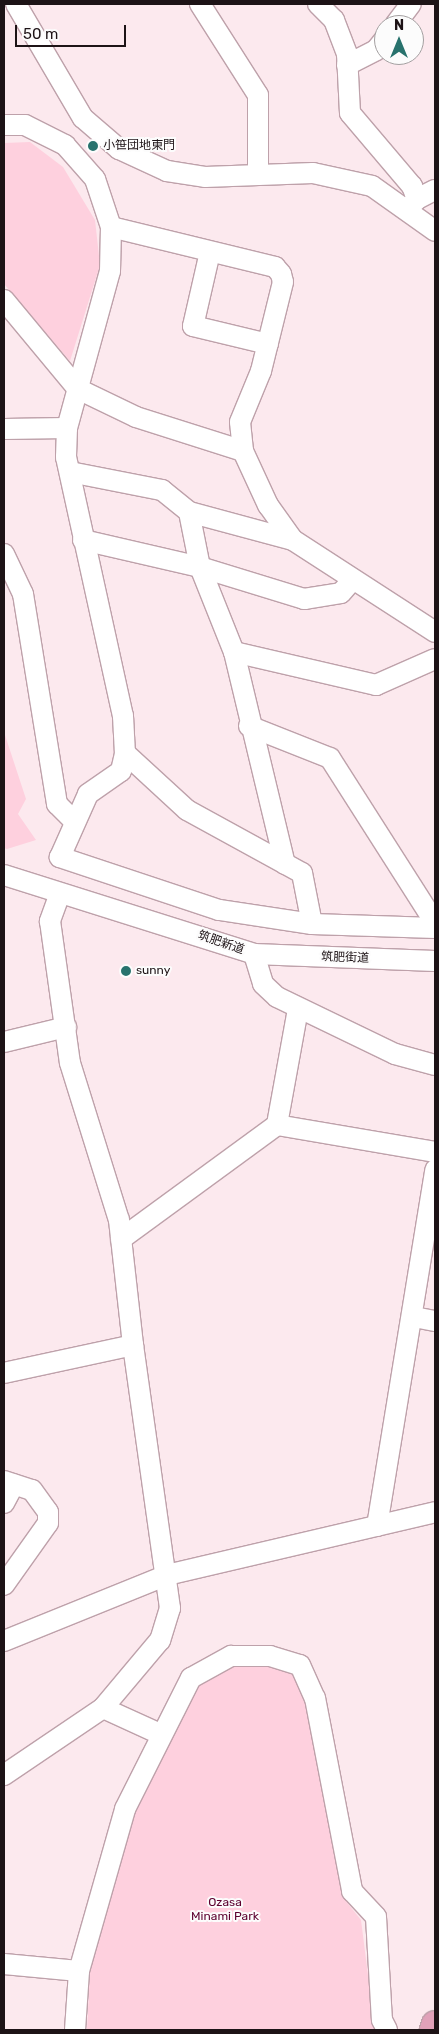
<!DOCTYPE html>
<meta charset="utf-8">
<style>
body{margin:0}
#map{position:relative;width:439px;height:2034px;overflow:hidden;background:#fce9ee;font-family:Rubik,"Noto Sans JP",sans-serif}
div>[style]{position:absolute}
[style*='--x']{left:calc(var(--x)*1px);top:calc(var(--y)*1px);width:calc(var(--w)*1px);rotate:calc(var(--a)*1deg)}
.green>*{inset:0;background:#fed0de}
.roads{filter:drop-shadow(1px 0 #bea1aa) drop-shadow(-1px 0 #bea1aa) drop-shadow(0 1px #bea1aa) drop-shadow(0 -1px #bea1aa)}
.minor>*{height:20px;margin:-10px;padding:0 10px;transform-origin:10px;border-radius:10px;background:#fff}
.major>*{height:26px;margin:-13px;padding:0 13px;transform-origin:13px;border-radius:13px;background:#e1a1b9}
.dots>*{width:14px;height:14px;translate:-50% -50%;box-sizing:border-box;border:2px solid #fcfcfc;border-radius:50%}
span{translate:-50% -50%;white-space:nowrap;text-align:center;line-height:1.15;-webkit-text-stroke:4px #fcfcfc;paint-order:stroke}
.poi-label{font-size:12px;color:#1d1316}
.left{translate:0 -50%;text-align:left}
.street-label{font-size:12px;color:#1d1316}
.park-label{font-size:12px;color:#5c002f}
.frame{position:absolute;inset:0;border:5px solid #1d1316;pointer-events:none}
.north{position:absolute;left:374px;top:15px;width:50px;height:50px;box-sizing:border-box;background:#fcfcfc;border:1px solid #a39fa0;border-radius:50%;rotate:0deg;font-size:14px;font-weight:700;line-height:20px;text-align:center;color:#1d1316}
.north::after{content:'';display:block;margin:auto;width:18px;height:22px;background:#28726d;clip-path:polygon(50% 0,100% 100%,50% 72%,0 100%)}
.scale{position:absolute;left:15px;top:25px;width:111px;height:22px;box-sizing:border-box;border:2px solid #1d1316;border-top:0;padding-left:6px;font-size:15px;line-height:18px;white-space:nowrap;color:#1d1316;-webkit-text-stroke:4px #fcfcfc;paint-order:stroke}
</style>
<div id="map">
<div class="green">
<i style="clip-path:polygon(30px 142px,63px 167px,95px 220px,100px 265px,70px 361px,4px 284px,4px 143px)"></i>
<i style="clip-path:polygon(4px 732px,26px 799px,18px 814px,36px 840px,7px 849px,4px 848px)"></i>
<i style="clip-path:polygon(265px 1662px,300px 1673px,345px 1900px,361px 1920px,375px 2030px,87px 2030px,92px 1931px,140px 1791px,195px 1682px,227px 1663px)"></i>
</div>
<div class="roads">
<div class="minor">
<i style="--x:16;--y:4;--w:132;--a:59.6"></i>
<i style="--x:83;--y:118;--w:48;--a:40.7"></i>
<i style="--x:119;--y:149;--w:53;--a:24.6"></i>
<i style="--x:167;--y:171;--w:38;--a:9"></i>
<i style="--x:205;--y:177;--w:108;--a:-2.1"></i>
<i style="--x:313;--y:173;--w:60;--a:12.4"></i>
<i style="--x:372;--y:186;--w:77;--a:35.5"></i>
<i style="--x:200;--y:4;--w:108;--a:57.5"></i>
<i style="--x:258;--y:95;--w:80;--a:90"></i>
<i style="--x:318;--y:4;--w:23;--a:45"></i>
<i style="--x:334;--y:20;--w:36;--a:69"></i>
<i style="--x:347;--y:54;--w:59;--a:87.1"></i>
<i style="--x:350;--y:113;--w:96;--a:49.7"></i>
<i style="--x:412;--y:186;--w:14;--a:69"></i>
<i style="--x:417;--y:199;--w:12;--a:132"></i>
<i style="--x:395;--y:25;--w:26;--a:-53"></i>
<i style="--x:347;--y:65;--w:33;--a:-27"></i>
<i style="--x:376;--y:50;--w:13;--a:-51"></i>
<i style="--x:4;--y:125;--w:21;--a:0"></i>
<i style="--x:25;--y:125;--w:45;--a:26.6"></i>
<i style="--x:65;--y:145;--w:45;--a:48.6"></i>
<i style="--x:95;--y:179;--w:51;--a:71.6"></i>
<i style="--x:111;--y:227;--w:44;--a:91.3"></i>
<i style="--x:110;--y:271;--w:163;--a:105.3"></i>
<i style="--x:67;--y:428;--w:29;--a:92"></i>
<i style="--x:66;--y:457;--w:265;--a:77.6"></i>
<i style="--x:123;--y:716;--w:37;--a:87"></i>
<i style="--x:417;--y:199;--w:20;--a:-27"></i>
<i style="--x:111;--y:227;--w:169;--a:13.7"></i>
<i style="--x:275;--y:267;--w:9;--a:49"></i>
<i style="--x:281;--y:274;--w:8;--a:76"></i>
<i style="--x:283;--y:282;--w:92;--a:103.9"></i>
<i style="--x:261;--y:371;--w:55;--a:112.4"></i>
<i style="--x:240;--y:422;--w:29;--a:84"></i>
<i style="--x:210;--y:252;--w:76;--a:102.9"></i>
<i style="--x:193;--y:326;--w:77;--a:13.5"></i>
<i style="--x:4;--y:300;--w:116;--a:50.3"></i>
<i style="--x:78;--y:389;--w:64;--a:25.8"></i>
<i style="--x:136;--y:417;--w:112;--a:17.6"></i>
<i style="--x:243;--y:451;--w:60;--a:65.2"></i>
<i style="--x:268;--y:505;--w:43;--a:54.5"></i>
<i style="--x:4;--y:429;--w:63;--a:-0.9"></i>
<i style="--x:70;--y:472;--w:94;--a:11.1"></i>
<i style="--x:162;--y:490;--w:35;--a:39"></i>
<i style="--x:189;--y:512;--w:56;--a:78.7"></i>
<i style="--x:200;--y:567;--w:92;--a:68.2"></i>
<i style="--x:234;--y:652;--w:218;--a:76.5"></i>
<i style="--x:189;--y:512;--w:108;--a:15.1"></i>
<i style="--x:293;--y:540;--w:169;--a:32.9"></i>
<i style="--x:83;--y:540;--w:120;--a:13"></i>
<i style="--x:200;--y:567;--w:109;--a:17.1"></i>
<i style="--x:304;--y:599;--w:37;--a:-9"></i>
<i style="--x:341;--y:593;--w:18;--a:-49"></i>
<i style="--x:4;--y:554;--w:44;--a:64.6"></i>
<i style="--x:23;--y:594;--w:213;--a:80.8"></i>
<i style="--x:57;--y:804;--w:23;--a:45"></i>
<i style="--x:234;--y:652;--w:146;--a:13.1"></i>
<i style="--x:376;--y:685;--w:64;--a:-23.8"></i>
<i style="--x:249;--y:726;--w:87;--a:21.6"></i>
<i style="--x:330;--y:758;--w:196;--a:57.5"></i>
<i style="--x:125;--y:753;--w:84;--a:42.6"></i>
<i style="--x:187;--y:810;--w:131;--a:28.7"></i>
<i style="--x:302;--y:873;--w:52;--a:78.9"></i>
<i style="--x:312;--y:924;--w:94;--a:-171.4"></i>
<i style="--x:219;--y:910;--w:168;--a:-161.6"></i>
<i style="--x:60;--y:857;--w:69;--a:-66"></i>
<i style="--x:88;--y:794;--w:40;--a:-34.9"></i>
<i style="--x:121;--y:771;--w:18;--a:-77"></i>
<i style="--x:4;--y:875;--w:262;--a:17.5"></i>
<i style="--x:254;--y:954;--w:181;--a:2.2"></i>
<i style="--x:59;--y:896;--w:27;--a:110"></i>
<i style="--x:50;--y:921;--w:143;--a:82"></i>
<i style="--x:70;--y:1063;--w:164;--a:72.7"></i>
<i style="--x:119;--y:1220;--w:126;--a:83.6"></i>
<i style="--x:312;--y:924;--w:123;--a:1.9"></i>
<i style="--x:254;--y:954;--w:31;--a:73"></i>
<i style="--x:263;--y:984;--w:19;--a:43"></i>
<i style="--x:277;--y:997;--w:131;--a:25.8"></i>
<i style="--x:395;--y:1054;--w:41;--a:15.4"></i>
<i style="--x:298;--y:1009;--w:118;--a:100.3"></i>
<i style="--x:277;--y:1125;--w:160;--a:9.7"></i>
<i style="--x:4;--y:1042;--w:64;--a:-13.6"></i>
<i style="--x:121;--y:1239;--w:193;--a:-36.2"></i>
<i style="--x:414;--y:1317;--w:21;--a:11"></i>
<i style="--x:4;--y:1373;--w:132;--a:-12.2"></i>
<i style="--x:133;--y:1345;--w:266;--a:82"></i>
<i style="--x:170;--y:1608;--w:34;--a:107"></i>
<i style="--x:160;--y:1640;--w:89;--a:130"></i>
<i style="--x:103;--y:1708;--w:120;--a:145.9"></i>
<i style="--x:4;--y:1481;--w:29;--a:18"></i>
<i style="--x:32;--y:1490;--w:27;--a:54"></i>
<i style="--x:48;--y:1512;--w:11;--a:90"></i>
<i style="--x:48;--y:1523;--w:76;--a:125.4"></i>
<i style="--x:4;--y:1503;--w:21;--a:-62"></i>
<i style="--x:377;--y:1526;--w:361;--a:-80.7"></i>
<i style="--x:4;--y:1641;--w:176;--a:-22"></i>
<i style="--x:167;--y:1575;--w:275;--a:-13.2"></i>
<i style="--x:103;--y:1708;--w:63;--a:24.5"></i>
<i style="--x:4;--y:1964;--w:75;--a:5.3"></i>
<i style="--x:75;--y:2030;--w:59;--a:-86.1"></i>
<i style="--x:79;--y:1971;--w:168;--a:-74.1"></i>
<i style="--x:125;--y:1809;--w:147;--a:-63.3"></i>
<i style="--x:191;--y:1678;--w:46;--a:-28.8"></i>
<i style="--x:231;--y:1656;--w:39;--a:0"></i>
<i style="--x:270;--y:1656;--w:31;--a:17"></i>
<i style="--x:300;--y:1665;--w:36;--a:66"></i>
<i style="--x:315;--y:1698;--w:197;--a:79.1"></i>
<i style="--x:352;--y:1891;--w:35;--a:47"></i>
<i style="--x:376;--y:1917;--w:103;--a:86.7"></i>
<i style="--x:382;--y:2020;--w:11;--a:63"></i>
</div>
<div class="major">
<i style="--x:433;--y:2030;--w:6;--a:-72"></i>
</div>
</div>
<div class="dots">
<i style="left:93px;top:146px;background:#28726d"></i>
<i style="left:126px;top:971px;background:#28726d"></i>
</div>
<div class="poi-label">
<span class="left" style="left:103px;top:146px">小笹団地東門</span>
<span class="left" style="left:136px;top:971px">sunny</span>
</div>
<div class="street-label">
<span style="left:221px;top:943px;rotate:19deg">筑肥新道</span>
<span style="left:345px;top:958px;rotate:2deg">筑肥街道</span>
</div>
<div class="park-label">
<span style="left:225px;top:1910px">Ozasa<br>Minami Park</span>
</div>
<div class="frame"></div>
<div class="north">N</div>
<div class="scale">50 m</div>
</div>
